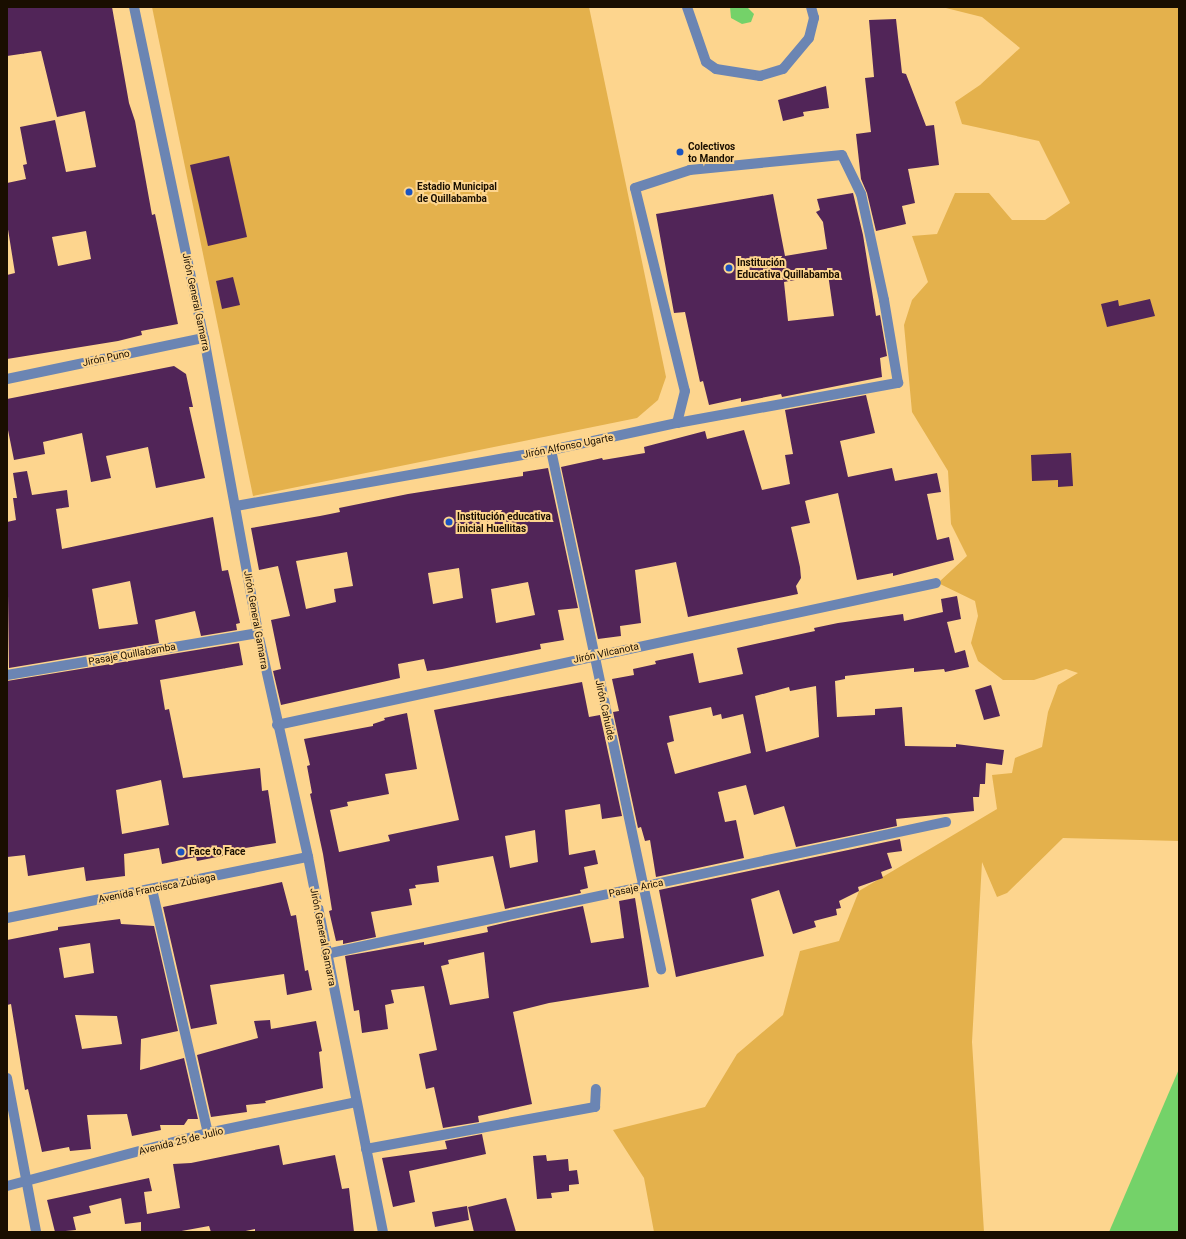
<!DOCTYPE html>
<meta charset="utf-8">
<style>
body{margin:0}
#map{position:relative;width:1186px;height:1239px;overflow:hidden;background:#fdd58e;font-family:Roboto,sans-serif}
div>[style]{position:absolute}
[style*='--x']{left:calc(var(--x)*1px);top:calc(var(--y)*1px);width:calc(var(--w)*1px);rotate:calc(var(--a)*1deg)}
.green>*{inset:0;background:#e4b14c}
.water>*{inset:0;background:#74d269}
.building>*{inset:0;background:#512558}
.minor>*{height:10px;margin:-5px;padding:0 5px;transform-origin:5px;border-radius:5px;background:#6b85b3}
.tertiary>*{height:10px;margin:-5px;padding:0 5px;transform-origin:5px;border-radius:5px;background:#6b85b3}
.dots>*{width:11px;height:11px;translate:-50% -50%;box-sizing:border-box;border:2px solid #fdd58e;border-radius:50%}
span{translate:-50% -50%;white-space:nowrap;text-align:center;line-height:1.15;-webkit-text-stroke:4px #fdd58e;paint-order:stroke}
.poi-label{font-size:10px;color:#190e00;font-weight:700}
.left{translate:0 -50%;text-align:left}
.street-label{font-size:10px;color:#190e00}
.frame{position:absolute;inset:0;border:8px solid #190e00;pointer-events:none}
</style>
<div id="map">
<div class="green">
<i style="clip-path:polygon(152px 7px,589px 7px,666px 377px,658px 400px,637px 418px,253px 496px)"></i>
<i style="clip-path:polygon(942px 7px,1179px 7px,1179px 841px,1063px 838px,1007px 893px,997px 897px,982px 862px,972px 1042px,984px 1232px,654px 1232px,644px 1178px,613px 1130px,705px 1107px,737px 1054px,783px 1015px,800px 951px,839px 941px,859px 891px,997px 809px,992px 775px,1012px 773px,1015px 758px,1042px 747px,1048px 712px,1058px 685px,1078px 673px,1066px 669px,1034px 680px,1003px 680px,978px 661px,971px 643px,978px 616px,975px 601px,938px 583px,967px 556px,951px 524px,948px 471px,912px 412px,904px 325px,912px 300px,928px 282px,912px 236px,937px 234px,955px 193px,989px 193px,1012px 220px,1045px 220px,1070px 203px,1039px 141px,962px 124px,955px 102px,980px 85px,1020px 48px,982px 17px)"></i>
</div>
<div class="water">
<i style="clip-path:polygon(730px 7px,747px 7px,754px 14px,751px 22px,742px 24px,731px 18px)"></i>
<i style="clip-path:polygon(1179px 1069px,1179px 1232px,1109px 1232px)"></i>
</div>
<div class="building">
<i style="clip-path:polygon(evenodd,7px 7px,112px 7px,129px 103px,135px 121px,152px 215px,155px 214px,178px 324px,141px 331px,142px 335px,118px 341px,7px 359px,7px 275px,15px 273px,7px 223px,7px 183px,26px 179px,23px 165px,27px 164px,20px 127px,55px 120px,66px 172px,96px 167px,85px 111px,57px 117px,41px 51px,7px 56px,7px 7px,86px 231px,91px 259px,58px 266px,52px 237px,86px 231px)"></i>
<i style="clip-path:polygon(896px 19px,902px 73px,906px 74px,926px 126px,934px 125px,939px 165px,908px 169px,915px 203px,902px 206px,906px 224px,876px 231px,867px 193px,861px 179px,856px 134px,871px 132px,865px 78px,874px 77px,869px 20px)"></i>
<i style="clip-path:polygon(826px 86px,829px 108px,803px 112px,804px 116px,783px 121px,778px 100px)"></i>
<i style="clip-path:polygon(229px 156px,247px 237px,208px 246px,190px 165px)"></i>
<i style="clip-path:polygon(evenodd,853px 193px,863px 235px,876px 316px,880px 315px,887px 356px,880px 358px,882px 377px,782px 397px,781px 394px,741px 402px,741px 398px,709px 405px,703px 381px,700px 382px,685px 312px,674px 313px,656px 214px,773px 194px,785px 256px,827px 249px,823px 222px,816px 212px,820px 210px,817px 199px,853px 193px,828px 274px,834px 316px,788px 321px,784px 282px,828px 274px)"></i>
<i style="clip-path:polygon(233px 277px,240px 305px,222px 309px,216px 281px)"></i>
<i style="clip-path:polygon(1150px 299px,1155px 316px,1107px 327px,1101px 304px,1118px 300px,1119px 306px)"></i>
<i style="clip-path:polygon(174px 366px,186px 374px,193px 407px,189px 407px,205px 478px,156px 488px,148px 447px,106px 456px,111px 478px,91px 482px,82px 433px,43px 442px,45px 454px,14px 460px,7px 425px,7px 399px)"></i>
<i style="clip-path:polygon(866px 395px,875px 433px,840px 441px,848px 477px,892px 468px,895px 481px,937px 473px,941px 492px,927px 494px,937px 540px,949px 537px,954px 560px,893px 576px,893px 573px,857px 580px,838px 493px,808px 500px,805px 501px,810px 523px,791px 527px,800px 567px,801px 578px,796px 586px,798px 594px,688px 617px,676px 562px,635px 570px,641px 623px,620px 626px,621px 636px,598px 639px,561px 467px,602px 458px,603px 460px,645px 453px,644px 447px,705px 431px,707px 439px,744px 430px,762px 490px,790px 484px,785px 455px,793px 454px,785px 410px)"></i>
<i style="clip-path:polygon(1071px 453px,1073px 486px,1058px 487px,1058px 480px,1032px 481px,1031px 455px)"></i>
<i style="clip-path:polygon(evenodd,548px 468px,578px 608px,558px 610px,564px 640px,540px 644px,541px 649px,442px 669px,427px 671px,424px 659px,398px 664px,400px 678px,281px 705px,273px 671px,281px 669px,271px 620px,290px 616px,278px 566px,259px 570px,251px 528px,320px 516px,340px 512px,339px 508px,408px 494px,523px 476px,523px 472px,548px 468px,347px 552px,353px 586px,334px 589px,336px 602px,306px 609px,296px 561px,347px 552px,548px 468px,459px 568px,463px 598px,433px 604px,428px 573px,459px 568px,548px 468px,528px 582px,535px 615px,496px 623px,491px 589px,528px 582px)"></i>
<i style="clip-path:polygon(evenodd,27px 471px,32px 495px,67px 490px,69px 507px,56px 509px,62px 549px,213px 517px,222px 571px,228px 570px,240px 623px,236px 624px,237px 630px,201px 636px,195px 611px,155px 620px,159px 643px,9px 668px,7px 522px,16px 520px,13px 498px,17px 498px,13px 473px,27px 471px,130px 581px,138px 624px,99px 629px,92px 589px,130px 581px)"></i>
<i style="clip-path:polygon(evenodd,957px 596px,961px 619px,947px 622px,955px 653px,965px 650px,969px 667px,945px 672px,944px 669px,914px 672px,914px 668px,845px 676px,845px 679px,835px 681px,837px 717px,875px 715px,875px 709px,902px 707px,905px 746px,956px 747px,956px 744px,1004px 750px,1002px 765px,986px 763px,985px 784px,980px 784px,979px 797px,973px 797px,974px 811px,896px 819px,897px 826px,796px 847px,784px 806px,754px 815px,746px 785px,718px 792px,725px 822px,736px 820px,744px 858px,656px 877px,650px 840px,645px 841px,641px 827px,638px 828px,613px 712px,619px 711px,612px 679px,634px 675px,633px 669px,656px 664px,655px 661px,693px 653px,699px 683px,743px 674px,737px 648px,815px 631px,814px 628px,838px 623px,903px 614px,904px 621px,943px 612px,941px 599px,957px 596px,816px 686px,819px 737px,766px 752px,755px 696px,789px 687px,790px 691px,816px 686px,957px 596px,711px 707px,713px 716px,721px 714px,722px 719px,743px 714px,751px 753px,675px 774px,667px 743px,674px 741px,669px 716px,711px 707px)"></i>
<i style="clip-path:polygon(evenodd,239px 643px,243px 665px,160px 680px,165px 710px,169px 709px,183px 778px,260px 768px,262px 791px,268px 790px,276px 843px,227px 851px,227px 855px,197px 861px,196px 857px,162px 864px,159px 848px,124px 854px,125px 876px,86px 881px,84px 867px,28px 876px,25px 855px,7px 857px,7px 681px,239px 643px,161px 780px,169px 825px,122px 834px,116px 790px,161px 780px)"></i>
<i style="clip-path:polygon(evenodd,582px 682px,589px 717px,600px 715px,622px 816px,602px 819px,600px 804px,565px 810px,569px 855px,595px 850px,598px 864px,584px 867px,588px 888px,580px 890px,581px 893px,505px 909px,493px 856px,437px 866px,439px 882px,415px 885px,416px 888px,409px 889px,412px 905px,371px 912px,376px 937px,343px 944px,343px 940px,336px 941px,329px 911px,332px 910px,323px 854px,310px 794px,312px 793px,307px 766px,310px 765px,304px 739px,373px 726px,373px 724px,385px 720px,384px 718px,407px 713px,417px 769px,385px 774px,389px 794px,347px 802px,348px 806px,330px 810px,339px 852px,390px 841px,388px 835px,459px 820px,434px 710px,582px 682px,535px 830px,538px 862px,510px 868px,505px 836px,535px 830px)"></i>
<i style="clip-path:polygon(991px 685px,1000px 716px,984px 720px,975px 690px)"></i>
<i style="clip-path:polygon(900px 839px,902px 851px,887px 853px,892px 868px,881px 872px,883px 878px,858px 887px,859px 891px,839px 901px,841px 908px,836px 909px,837px 915px,814px 921px,816px 927px,793px 934px,779px 890px,751px 899px,764px 956px,676px 977px,659px 890px)"></i>
<i style="clip-path:polygon(282px 882px,291px 916px,296px 915px,305px 971px,308px 970px,312px 990px,287px 995px,284px 974px,210px 985px,217px 1024px,191px 1029px,163px 907px)"></i>
<i style="clip-path:polygon(evenodd,635px 898px,649px 987px,549px 1003px,513px 1012px,532px 1104px,478px 1116px,479px 1122px,443px 1128px,434px 1087px,426px 1089px,419px 1054px,437px 1050px,424px 986px,391px 990px,394px 1003px,385px 1005px,388px 1029px,362px 1033px,359px 1010px,354px 1011px,345px 956px,424px 942px,424px 945px,488px 932px,487px 927px,508px 922px,583px 906px,591px 943px,624px 938px,619px 901px,635px 898px,484px 952px,489px 998px,450px 1005px,441px 966px,449px 964px,448px 960px,484px 952px)"></i>
<i style="clip-path:polygon(evenodd,120px 919px,121px 924px,154px 926px,178px 1031px,141px 1039px,140px 1070px,184px 1058px,198px 1119px,188px 1119px,184px 1125px,160px 1125px,161px 1130px,132px 1136px,127px 1114px,87px 1115px,91px 1149px,70px 1151px,69px 1147px,42px 1152px,28px 1089px,25px 1090px,11px 1004px,7px 1005px,7px 940px,58px 930px,58px 927px,120px 919px,90px 943px,94px 973px,64px 978px,59px 948px,90px 943px,120px 919px,75px 1015px,117px 1016px,122px 1044px,82px 1049px,75px 1015px)"></i>
<i style="clip-path:polygon(270px 1020px,271px 1029px,316px 1021px,322px 1051px,319px 1052px,323px 1088px,265px 1101px,266px 1103px,246px 1105px,247px 1112px,211px 1117px,197px 1055px,258px 1038px,254px 1021px)"></i>
<i style="clip-path:polygon(482px 1134px,486px 1154px,409px 1171px,415px 1202px,393px 1207px,382px 1158px,447px 1149px,445px 1141px)"></i>
<i style="clip-path:polygon(279px 1145px,283px 1165px,335px 1155px,342px 1189px,349px 1188px,354px 1232px,255px 1232px,255px 1229px,241px 1232px,211px 1232px,209px 1226px,176px 1232px,141px 1232px,141px 1222px,125px 1224px,121px 1198px,89px 1206px,91px 1213px,73px 1217px,76px 1230px,55px 1232px,47px 1200px,149px 1178px,152px 1191px,144px 1192px,147px 1214px,180px 1208px,173px 1164px,191px 1163px)"></i>
<i style="clip-path:polygon(546px 1155px,547px 1161px,568px 1159px,569px 1171px,577px 1170px,579px 1184px,569px 1185px,569px 1191px,551px 1193px,552px 1198px,537px 1199px,533px 1156px)"></i>
<i style="clip-path:polygon(506px 1198px,516px 1232px,474px 1232px,468px 1207px)"></i>
<i style="clip-path:polygon(467px 1206px,469px 1220px,435px 1227px,432px 1212px)"></i>
</div>
<div class="minor">
<i style="--x:134;--y:7;--w:338;--a:78.1"></i>
<i style="--x:204;--y:338;--w:300;--a:79.6"></i>
<i style="--x:258;--y:633;--w:230;--a:77.4"></i>
<i style="--x:308;--y:857;--w:382;--a:78.7"></i>
<i style="--x:7;--y:379;--w:201;--a:-11.8"></i>
<i style="--x:551;--y:450;--w:531;--a:78.03"></i>
<i style="--x:236;--y:506;--w:320;--a:-10.1"></i>
<i style="--x:551;--y:450;--w:129;--a:-12.1"></i>
<i style="--x:677;--y:423;--w:225;--a:-10.3"></i>
<i style="--x:898;--y:383;--w:84;--a:-99.6"></i>
<i style="--x:884;--y:300;--w:108;--a:-102.2"></i>
<i style="--x:861;--y:194;--w:43;--a:-116"></i>
<i style="--x:842;--y:155;--w:153;--a:174.4"></i>
<i style="--x:690;--y:170;--w:58;--a:161.9"></i>
<i style="--x:635;--y:188;--w:209;--a:76.2"></i>
<i style="--x:685;--y:391;--w:33;--a:104"></i>
<i style="--x:7;--y:675;--w:254;--a:-9.5"></i>
<i style="--x:277;--y:725;--w:674;--a:-12.16"></i>
<i style="--x:152;--y:889;--w:250;--a:77.1"></i>
<i style="--x:7;--y:918;--w:307;--a:-11.5"></i>
<i style="--x:326;--y:954;--w:634;--a:-12.02"></i>
<i style="--x:7;--y:1078;--w:157;--a:79.3"></i>
<i style="--x:366;--y:1149;--w:233;--a:-10.4"></i>
<i style="--x:595;--y:1107;--w:18;--a:-87"></i>
<i style="--x:7;--y:1186;--w:208;--a:-14.8"></i>
<i style="--x:208;--y:1133;--w:151;--a:-11.8"></i>
</div>
<div class="tertiary">
<i style="--x:687;--y:7;--w:58;--a:70.9"></i>
<i style="--x:706;--y:62;--w:12;--a:35"></i>
<i style="--x:716;--y:69;--w:45;--a:9"></i>
<i style="--x:760;--y:76;--w:24;--a:-17"></i>
<i style="--x:783;--y:69;--w:40;--a:-50"></i>
<i style="--x:809;--y:38;--w:21;--a:-76"></i>
<i style="--x:814;--y:18;--w:11;--a:-105"></i>
</div>
<div class="dots">
<i style="left:680px;top:152px;background:#1b54c0"></i>
<i style="left:409px;top:192px;background:#1b54c0"></i>
<i style="left:729px;top:268px;background:#1b54c0"></i>
<i style="left:449px;top:522px;background:#1b54c0"></i>
<i style="left:181px;top:852px;background:#1b54c0"></i>
</div>
<div class="poi-label">
<span class="left" style="left:688px;top:152px">Colectivos<br>to Mandor</span>
<span class="left" style="left:417px;top:192px">Estadio Municipal<br>de Quillabamba</span>
<span class="left" style="left:737px;top:268px">Institución<br>Educativa Quillabamba</span>
<span class="left" style="left:457px;top:522px">Institución educativa<br>inicial Huellitas</span>
<span class="left" style="left:189px;top:852px">Face to Face</span>
</div>
<div class="street-label">
<span style="left:196px;top:302px;rotate:78deg">Jirón General Gamarra</span>
<span style="left:106px;top:358px;rotate:-12deg">Jirón Puno</span>
<span style="left:568px;top:446px;rotate:-11deg">Jirón Alfonso Ugarte</span>
<span style="left:256px;top:620px;rotate:80deg">Jirón General Gamarra</span>
<span style="left:606px;top:653px;rotate:-12deg">Jirón Vilcanota</span>
<span style="left:132px;top:654px;rotate:-10deg">Pasaje Quillabamba</span>
<span style="left:605px;top:710px;rotate:78deg">Jirón Cahuide</span>
<span style="left:157px;top:888px;rotate:-11deg">Avenida Francisca Zubiaga</span>
<span style="left:636px;top:888px;rotate:-12deg">Pasaje Arica</span>
<span style="left:323px;top:937px;rotate:79deg">Jirón General Gamarra</span>
<span style="left:181px;top:1141px;rotate:-14deg">Avenida 25 de Julio</span>
</div>
<div class="frame"></div>
</div>
